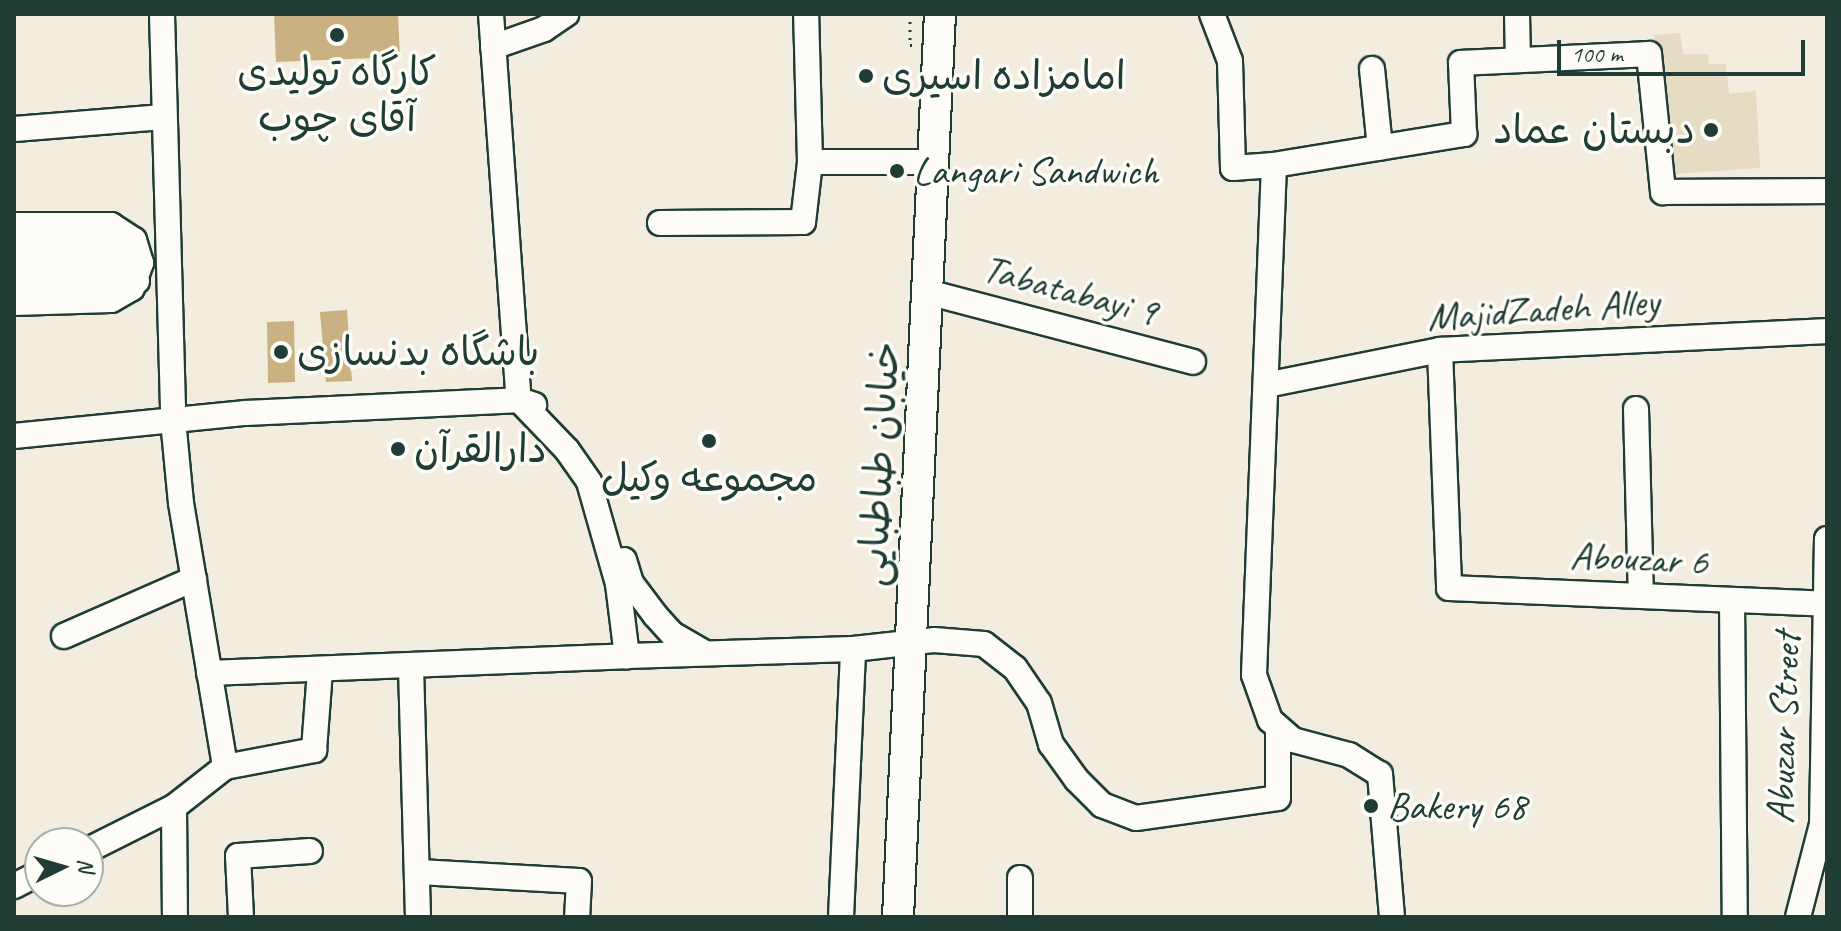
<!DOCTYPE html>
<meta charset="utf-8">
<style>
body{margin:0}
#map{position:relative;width:1841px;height:931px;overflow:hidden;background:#f3eddf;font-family:Caveat,"Playpen Sans Arabic",sans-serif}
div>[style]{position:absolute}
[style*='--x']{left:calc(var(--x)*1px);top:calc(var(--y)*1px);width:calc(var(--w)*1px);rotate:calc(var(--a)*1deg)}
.built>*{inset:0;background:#e6dbc3}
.building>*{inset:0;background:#c9b181}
.path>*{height:3px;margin-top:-1.5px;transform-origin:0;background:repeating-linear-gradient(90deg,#1f3d34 0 2px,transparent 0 8px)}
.roads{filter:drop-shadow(2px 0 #1f3d34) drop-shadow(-2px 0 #1f3d34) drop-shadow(0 2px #1f3d34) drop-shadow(0 -2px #1f3d34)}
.minor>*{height:24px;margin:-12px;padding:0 12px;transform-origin:12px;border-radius:12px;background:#fdfcf7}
.major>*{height:30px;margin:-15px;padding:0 15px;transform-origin:15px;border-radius:15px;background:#fdfcf7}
.dots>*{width:22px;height:22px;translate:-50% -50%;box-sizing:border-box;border:4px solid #fdfcf7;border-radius:50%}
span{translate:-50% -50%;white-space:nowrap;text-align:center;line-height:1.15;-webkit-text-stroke:7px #fdfcf7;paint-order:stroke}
.poi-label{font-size:40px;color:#1f3d34}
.left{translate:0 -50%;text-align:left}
.right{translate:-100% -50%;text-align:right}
.street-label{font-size:40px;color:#1f3d34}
.frame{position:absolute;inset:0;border:16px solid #1f3d34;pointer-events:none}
.north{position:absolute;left:24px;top:827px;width:80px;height:80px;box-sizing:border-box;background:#fdfcf7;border:2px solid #a4b0a9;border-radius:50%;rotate:85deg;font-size:22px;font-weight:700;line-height:32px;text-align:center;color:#1f3d34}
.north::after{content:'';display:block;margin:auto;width:28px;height:36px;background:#1f3d34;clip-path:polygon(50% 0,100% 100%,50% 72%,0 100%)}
.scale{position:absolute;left:1557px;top:40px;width:248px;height:36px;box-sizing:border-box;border:4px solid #1f3d34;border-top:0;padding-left:10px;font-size:24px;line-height:28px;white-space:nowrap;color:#1f3d34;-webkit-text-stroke:6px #fdfcf7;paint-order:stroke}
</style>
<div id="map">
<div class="built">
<i style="clip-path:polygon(1680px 33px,1683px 54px,1708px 54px,1709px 64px,1726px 64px,1729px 94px,1756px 91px,1760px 168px,1674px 174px,1667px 166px,1654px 35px)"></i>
</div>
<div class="building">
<i style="clip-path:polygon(274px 14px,398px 14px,400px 57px,276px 62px)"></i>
<i style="clip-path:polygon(347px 310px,352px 381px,326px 382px,320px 312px)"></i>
<i style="clip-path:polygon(294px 321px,295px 382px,268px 383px,267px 322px)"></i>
</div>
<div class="path">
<i style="--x:910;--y:14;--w:31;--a:90"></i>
<i style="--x:910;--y:45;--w:5;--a:0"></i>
</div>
<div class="roads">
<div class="minor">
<i style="--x:162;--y:14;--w:406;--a:88.4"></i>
<i style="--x:173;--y:420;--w:83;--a:84.5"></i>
<i style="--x:181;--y:503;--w:268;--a:80.5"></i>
<i style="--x:491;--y:14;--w:387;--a:85.9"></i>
<i style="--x:1212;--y:14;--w:50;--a:69"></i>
<i style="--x:1230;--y:61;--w:107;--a:88.4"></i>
<i style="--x:1233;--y:168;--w:41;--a:-4.2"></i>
<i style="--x:1274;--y:165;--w:510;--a:92.25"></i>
<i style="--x:1254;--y:675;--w:48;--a:70.4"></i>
<i style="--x:1270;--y:720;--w:30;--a:41"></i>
<i style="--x:1293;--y:740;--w:58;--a:15"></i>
<i style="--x:1349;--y:755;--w:36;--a:32"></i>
<i style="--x:1380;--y:774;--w:144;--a:85.2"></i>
<i style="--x:1517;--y:14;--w:46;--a:88.8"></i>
<i style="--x:493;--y:47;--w:54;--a:-19.4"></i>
<i style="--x:544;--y:29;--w:27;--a:-34"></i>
<i style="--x:1372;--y:69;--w:79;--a:84.2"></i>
<i style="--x:14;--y:129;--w:150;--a:-4.6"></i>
<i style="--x:810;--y:162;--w:123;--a:0"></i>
<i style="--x:1274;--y:165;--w:193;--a:-9.3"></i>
<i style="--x:1464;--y:134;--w:71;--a:-92.4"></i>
<i style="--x:1461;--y:63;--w:188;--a:-2.7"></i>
<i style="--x:1649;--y:54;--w:139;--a:84.2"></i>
<i style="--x:1663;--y:192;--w:164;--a:-0.3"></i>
<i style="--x:660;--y:223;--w:143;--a:-0.4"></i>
<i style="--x:803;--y:222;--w:60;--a:-83.3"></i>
<i style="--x:810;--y:162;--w:148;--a:-91.5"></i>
<i style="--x:14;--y:225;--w:97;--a:0"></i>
<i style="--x:111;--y:225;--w:27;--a:33"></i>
<i style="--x:134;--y:240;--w:24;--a:73"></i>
<i style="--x:141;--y:263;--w:27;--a:110"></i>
<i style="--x:132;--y:288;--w:24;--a:150"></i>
<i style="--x:111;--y:300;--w:97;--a:178.2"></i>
<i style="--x:14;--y:243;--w:120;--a:-1.4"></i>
<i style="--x:14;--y:266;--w:127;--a:-1.4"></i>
<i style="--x:14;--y:283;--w:123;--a:-0.9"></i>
<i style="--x:927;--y:292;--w:275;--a:14.7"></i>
<i style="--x:1440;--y:350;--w:238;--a:87.8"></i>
<i style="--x:1449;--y:588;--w:377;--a:2.4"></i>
<i style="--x:1266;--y:385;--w:177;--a:-11.4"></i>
<i style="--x:1440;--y:350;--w:387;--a:-2.8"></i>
<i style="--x:519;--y:400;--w:69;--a:46.2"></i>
<i style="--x:567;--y:450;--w:39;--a:55"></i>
<i style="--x:589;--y:482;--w:106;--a:74.1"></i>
<i style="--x:618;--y:584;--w:73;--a:82.9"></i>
<i style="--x:627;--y:656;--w:226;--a:-1.8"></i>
<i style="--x:853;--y:649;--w:81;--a:-6.3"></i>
<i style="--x:934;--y:640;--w:50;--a:4.6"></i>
<i style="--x:984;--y:644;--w:39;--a:38"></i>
<i style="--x:1015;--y:668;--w:42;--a:55.6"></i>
<i style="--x:1039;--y:703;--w:43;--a:73.7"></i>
<i style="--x:1051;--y:744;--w:44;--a:54.2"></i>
<i style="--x:1077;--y:780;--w:35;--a:45"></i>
<i style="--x:1102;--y:805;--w:36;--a:21"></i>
<i style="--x:1136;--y:818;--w:143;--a:-8"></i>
<i style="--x:1278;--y:798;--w:70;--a:-90"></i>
<i style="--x:1636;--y:409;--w:187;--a:88.5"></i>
<i style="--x:14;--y:436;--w:233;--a:-5.7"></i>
<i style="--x:246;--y:413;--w:273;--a:-2.7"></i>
<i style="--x:519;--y:400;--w:16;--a:18"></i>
<i style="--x:624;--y:560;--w:24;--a:73"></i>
<i style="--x:631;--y:583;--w:40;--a:53"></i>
<i style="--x:655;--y:615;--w:25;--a:48"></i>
<i style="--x:672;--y:634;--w:36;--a:30"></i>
<i style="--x:1732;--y:600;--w:317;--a:89.5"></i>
<i style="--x:64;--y:636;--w:142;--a:-23.7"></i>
<i style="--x:411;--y:667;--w:250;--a:88.4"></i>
<i style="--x:209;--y:673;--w:418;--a:-2.3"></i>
<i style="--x:174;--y:807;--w:110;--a:89.5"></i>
<i style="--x:88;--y:850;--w:96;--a:-26.6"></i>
<i style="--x:174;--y:807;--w:65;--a:-38.1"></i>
<i style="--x:225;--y:767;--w:91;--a:-10.8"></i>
<i style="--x:314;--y:750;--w:80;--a:-85.7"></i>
<i style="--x:419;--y:872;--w:160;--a:3.2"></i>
<i style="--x:579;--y:881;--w:36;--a:93"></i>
<i style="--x:1020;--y:878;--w:39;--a:90"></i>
<i style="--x:14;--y:886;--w:29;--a:-27"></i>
<i style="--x:241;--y:917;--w:61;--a:-92.8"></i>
<i style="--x:238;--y:856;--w:72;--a:-4"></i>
<i style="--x:841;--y:917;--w:268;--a:-87.4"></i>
<i style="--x:1798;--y:917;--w:96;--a:-75.5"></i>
<i style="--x:1822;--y:824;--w:285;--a:-89"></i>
</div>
<div class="major">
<i style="--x:898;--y:917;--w:904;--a:-87.34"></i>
</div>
</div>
<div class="dots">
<i style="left:337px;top:35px;background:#1f3d34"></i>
<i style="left:866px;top:76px;background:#1f3d34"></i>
<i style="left:1711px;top:130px;background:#1f3d34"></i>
<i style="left:897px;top:171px;background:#1f3d34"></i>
<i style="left:281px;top:352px;background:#1f3d34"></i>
<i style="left:709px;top:441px;background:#1f3d34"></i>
<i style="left:398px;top:449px;background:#1f3d34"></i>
<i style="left:1371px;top:806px;background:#1f3d34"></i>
</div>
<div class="poi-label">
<span style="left:337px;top:95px">کارگاه تولیدی<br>آقای چوب</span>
<span class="left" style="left:882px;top:76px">امامزاده اسیری</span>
<span class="right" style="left:1695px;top:130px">دبستان عماد</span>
<span class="left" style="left:913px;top:171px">Langari Sandwich</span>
<span class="left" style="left:297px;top:352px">باشگاه بدنسازی</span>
<span class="left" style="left:414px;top:449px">دارالقرآن</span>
<span style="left:709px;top:478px">مجموعه وکیل</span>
<span class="left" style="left:1387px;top:806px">Bakery 68</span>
</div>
<div class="street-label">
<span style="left:1070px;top:290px;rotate:15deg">Tabatabayi 9</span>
<span style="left:1543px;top:309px;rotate:-4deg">MajidZadeh Alley</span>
<span style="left:879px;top:464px;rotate:-87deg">خیابان طباطبایی</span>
<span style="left:1639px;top:558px;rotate:3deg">Abouzar 6</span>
<span style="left:1783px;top:728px;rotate:-88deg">Abuzar Street</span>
</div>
<div class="frame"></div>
<div class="north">N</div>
<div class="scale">100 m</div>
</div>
